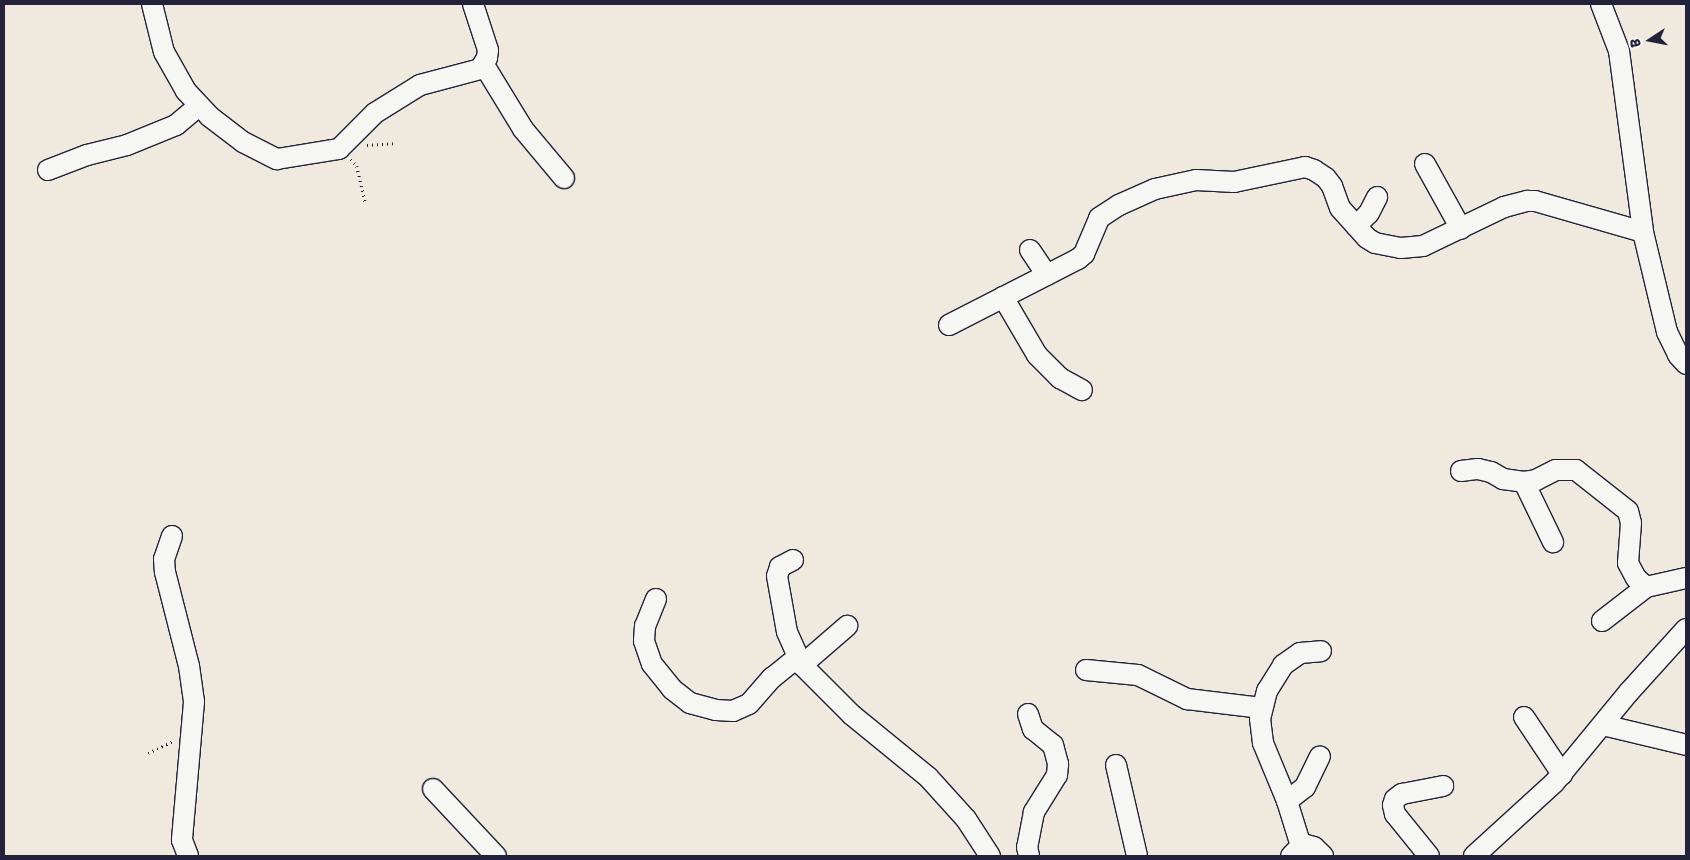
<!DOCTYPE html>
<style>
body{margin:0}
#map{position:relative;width:1690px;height:860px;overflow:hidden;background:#f0eade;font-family:"Shantell Sans",sans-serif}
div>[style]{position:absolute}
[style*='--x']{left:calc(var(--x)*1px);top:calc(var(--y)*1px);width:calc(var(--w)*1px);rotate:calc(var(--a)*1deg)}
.path>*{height:2.5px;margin-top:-1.25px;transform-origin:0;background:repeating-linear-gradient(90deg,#22223b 0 1px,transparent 0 5px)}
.roads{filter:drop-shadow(1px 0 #22223b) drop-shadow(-1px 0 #22223b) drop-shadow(0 1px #22223b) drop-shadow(0 -1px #22223b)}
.minor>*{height:20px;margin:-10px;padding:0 10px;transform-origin:10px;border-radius:10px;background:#f6f6f2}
span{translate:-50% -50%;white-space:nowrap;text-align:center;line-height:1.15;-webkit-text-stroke:5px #f6f6f2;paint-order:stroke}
.frame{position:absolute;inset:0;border:5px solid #22223b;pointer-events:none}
.north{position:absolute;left:1625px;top:15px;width:50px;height:50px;-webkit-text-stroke:4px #f6f6f2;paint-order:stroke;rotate:259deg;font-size:14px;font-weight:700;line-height:20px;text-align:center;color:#22223b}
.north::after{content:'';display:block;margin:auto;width:18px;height:22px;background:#22223b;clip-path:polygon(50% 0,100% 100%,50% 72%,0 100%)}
</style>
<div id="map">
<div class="path">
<i style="--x:367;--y:145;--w:26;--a:-4"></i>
<i style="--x:351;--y:159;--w:9;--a:49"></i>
<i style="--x:357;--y:166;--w:37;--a:77"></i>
<i style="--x:148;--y:753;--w:29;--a:-25"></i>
</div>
<div class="roads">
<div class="minor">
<i style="--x:152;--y:4;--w:49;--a:76"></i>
<i style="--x:164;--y:52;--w:45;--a:60.6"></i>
<i style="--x:186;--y:91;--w:34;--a:47"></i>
<i style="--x:209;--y:116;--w:43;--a:37.4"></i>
<i style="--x:243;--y:142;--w:38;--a:27"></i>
<i style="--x:277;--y:159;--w:63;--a:-9.2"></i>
<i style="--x:339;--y:149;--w:51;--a:-45"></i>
<i style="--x:375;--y:113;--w:53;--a:-31.9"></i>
<i style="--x:420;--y:85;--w:62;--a:-14.9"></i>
<i style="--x:480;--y:69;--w:13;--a:-58"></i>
<i style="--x:487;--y:58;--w:8;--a:-83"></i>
<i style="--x:488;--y:50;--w:48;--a:-108.1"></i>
<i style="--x:1601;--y:4;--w:50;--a:69"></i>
<i style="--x:1619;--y:51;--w:183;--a:82.4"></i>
<i style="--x:1643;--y:232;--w:103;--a:76.5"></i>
<i style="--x:1667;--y:332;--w:25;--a:64"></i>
<i style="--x:1678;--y:355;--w:12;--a:48"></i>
<i style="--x:484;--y:65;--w:75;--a:58.6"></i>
<i style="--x:523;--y:129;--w:64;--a:50.1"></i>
<i style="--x:1425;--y:164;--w:74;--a:61"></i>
<i style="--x:48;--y:170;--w:42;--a:-21"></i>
<i style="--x:87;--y:155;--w:41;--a:-14"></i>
<i style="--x:127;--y:145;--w:53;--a:-22.2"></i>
<i style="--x:176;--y:125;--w:30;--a:-40"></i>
<i style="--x:1356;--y:226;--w:18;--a:-45"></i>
<i style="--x:1369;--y:213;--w:18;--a:-63"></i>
<i style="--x:1030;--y:250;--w:30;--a:56"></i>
<i style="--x:1003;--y:297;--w:67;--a:59.6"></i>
<i style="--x:1037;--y:355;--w:33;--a:45"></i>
<i style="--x:1060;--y:378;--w:25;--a:29"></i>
<i style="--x:949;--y:325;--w:145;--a:-27.1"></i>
<i style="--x:1078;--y:259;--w:8;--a:-40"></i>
<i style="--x:1084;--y:254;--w:39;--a:-67"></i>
<i style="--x:1099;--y:218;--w:24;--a:-33"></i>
<i style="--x:1119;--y:205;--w:39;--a:-24"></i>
<i style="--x:1155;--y:189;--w:42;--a:-12.4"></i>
<i style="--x:1196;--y:180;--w:38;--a:3"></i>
<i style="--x:1234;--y:182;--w:73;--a:-11.9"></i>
<i style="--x:1305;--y:167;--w:9;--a:18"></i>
<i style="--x:1314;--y:170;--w:14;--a:34"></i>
<i style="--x:1326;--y:178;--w:10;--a:53"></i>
<i style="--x:1332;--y:186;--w:23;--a:70"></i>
<i style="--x:1340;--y:208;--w:40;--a:48"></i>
<i style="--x:1367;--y:238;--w:9;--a:32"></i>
<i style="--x:1375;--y:243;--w:26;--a:11"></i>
<i style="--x:1401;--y:248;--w:22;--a:-5"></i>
<i style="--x:1423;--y:246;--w:90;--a:-25.7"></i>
<i style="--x:1504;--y:207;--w:24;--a:-15"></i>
<i style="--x:1527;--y:201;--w:8;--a:0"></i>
<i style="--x:1535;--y:201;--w:112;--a:16"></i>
<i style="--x:1461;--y:471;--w:17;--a:-7"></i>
<i style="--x:1478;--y:469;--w:13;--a:13"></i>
<i style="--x:1491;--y:472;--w:14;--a:30"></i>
<i style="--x:1503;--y:479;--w:21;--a:8"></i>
<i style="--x:1524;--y:482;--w:12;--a:-9"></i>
<i style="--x:1536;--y:480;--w:22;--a:-27"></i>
<i style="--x:1556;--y:470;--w:20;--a:0"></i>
<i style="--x:1576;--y:470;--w:66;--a:38.3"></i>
<i style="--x:1628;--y:511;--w:12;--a:76"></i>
<i style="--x:1631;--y:523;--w:40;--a:94.3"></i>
<i style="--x:1628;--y:563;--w:17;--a:62"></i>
<i style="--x:1636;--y:578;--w:13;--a:42"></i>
<i style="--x:1524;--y:482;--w:67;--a:64.2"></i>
<i style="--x:172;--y:536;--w:24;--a:109"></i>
<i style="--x:164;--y:559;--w:13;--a:86"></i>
<i style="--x:165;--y:572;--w:97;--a:75.7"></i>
<i style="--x:189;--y:666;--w:36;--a:82"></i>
<i style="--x:194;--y:702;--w:139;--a:95"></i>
<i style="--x:182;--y:840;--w:17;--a:69"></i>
<i style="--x:793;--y:560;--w:15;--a:152"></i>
<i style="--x:780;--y:567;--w:9;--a:108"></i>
<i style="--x:777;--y:576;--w:57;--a:79.9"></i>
<i style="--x:787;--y:632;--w:36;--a:66"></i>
<i style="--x:802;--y:665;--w:71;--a:45"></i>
<i style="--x:852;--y:715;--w:98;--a:39.2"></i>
<i style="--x:928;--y:777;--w:57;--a:47.9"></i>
<i style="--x:966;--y:819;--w:44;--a:57"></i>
<i style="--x:656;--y:599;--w:29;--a:112"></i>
<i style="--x:645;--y:626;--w:15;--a:94"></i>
<i style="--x:644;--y:641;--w:24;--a:71"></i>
<i style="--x:652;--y:664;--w:32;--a:51"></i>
<i style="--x:672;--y:689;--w:23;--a:38"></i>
<i style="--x:690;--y:703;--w:27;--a:15"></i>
<i style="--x:716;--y:710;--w:17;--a:3"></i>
<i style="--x:733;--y:711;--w:17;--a:-24"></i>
<i style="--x:749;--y:704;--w:35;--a:-49"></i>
<i style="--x:772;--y:678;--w:33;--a:-39"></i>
<i style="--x:1602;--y:621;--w:56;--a:-37.7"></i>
<i style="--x:1646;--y:587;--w:41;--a:-12.7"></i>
<i style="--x:802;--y:665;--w:60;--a:-40.9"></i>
<i style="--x:1086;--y:670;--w:52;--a:5.5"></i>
<i style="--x:1138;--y:675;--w:55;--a:26.1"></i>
<i style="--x:1187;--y:699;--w:75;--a:6.9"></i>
<i style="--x:1028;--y:714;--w:16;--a:72"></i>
<i style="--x:1033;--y:729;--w:26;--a:39"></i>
<i style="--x:1053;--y:745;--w:20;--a:75"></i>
<i style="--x:1058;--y:764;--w:11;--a:95"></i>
<i style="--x:1057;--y:775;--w:44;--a:121.9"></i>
<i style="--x:1034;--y:812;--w:36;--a:101"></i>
<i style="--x:1027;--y:847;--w:9;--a:77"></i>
<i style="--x:1524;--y:717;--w:69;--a:56.3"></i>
<i style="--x:1603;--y:725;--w:85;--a:13.5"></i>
<i style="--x:1116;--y:765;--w:93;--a:77"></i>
<i style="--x:433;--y:789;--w:92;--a:46.8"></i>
<i style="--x:1287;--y:801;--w:23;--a:-38"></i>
<i style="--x:1305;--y:787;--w:34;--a:-64"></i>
<i style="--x:1301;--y:846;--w:47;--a:-107.3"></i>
<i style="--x:1287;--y:801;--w:63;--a:-112.5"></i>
<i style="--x:1263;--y:743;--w:24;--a:-97"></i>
<i style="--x:1260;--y:719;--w:29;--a:-76"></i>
<i style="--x:1267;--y:691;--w:31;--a:-58"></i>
<i style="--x:1283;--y:665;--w:21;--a:-35"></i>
<i style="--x:1300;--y:653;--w:21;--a:-5"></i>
<i style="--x:1291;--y:856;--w:14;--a:-45"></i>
<i style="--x:1301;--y:846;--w:5;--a:-11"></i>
<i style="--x:1306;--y:845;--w:8;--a:14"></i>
<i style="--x:1314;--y:847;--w:13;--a:45"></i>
<i style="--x:1429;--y:856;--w:54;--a:-129"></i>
<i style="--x:1395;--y:814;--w:9;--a:-103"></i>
<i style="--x:1393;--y:805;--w:6;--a:-72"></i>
<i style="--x:1395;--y:799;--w:9;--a:-36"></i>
<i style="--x:1402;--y:794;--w:42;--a:-11"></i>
<i style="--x:1474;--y:856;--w:108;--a:-42.4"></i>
<i style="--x:1554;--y:783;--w:118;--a:-50.5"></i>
<i style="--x:1629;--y:692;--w:85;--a:-47.9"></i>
</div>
</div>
<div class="frame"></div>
<div class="north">B</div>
</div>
